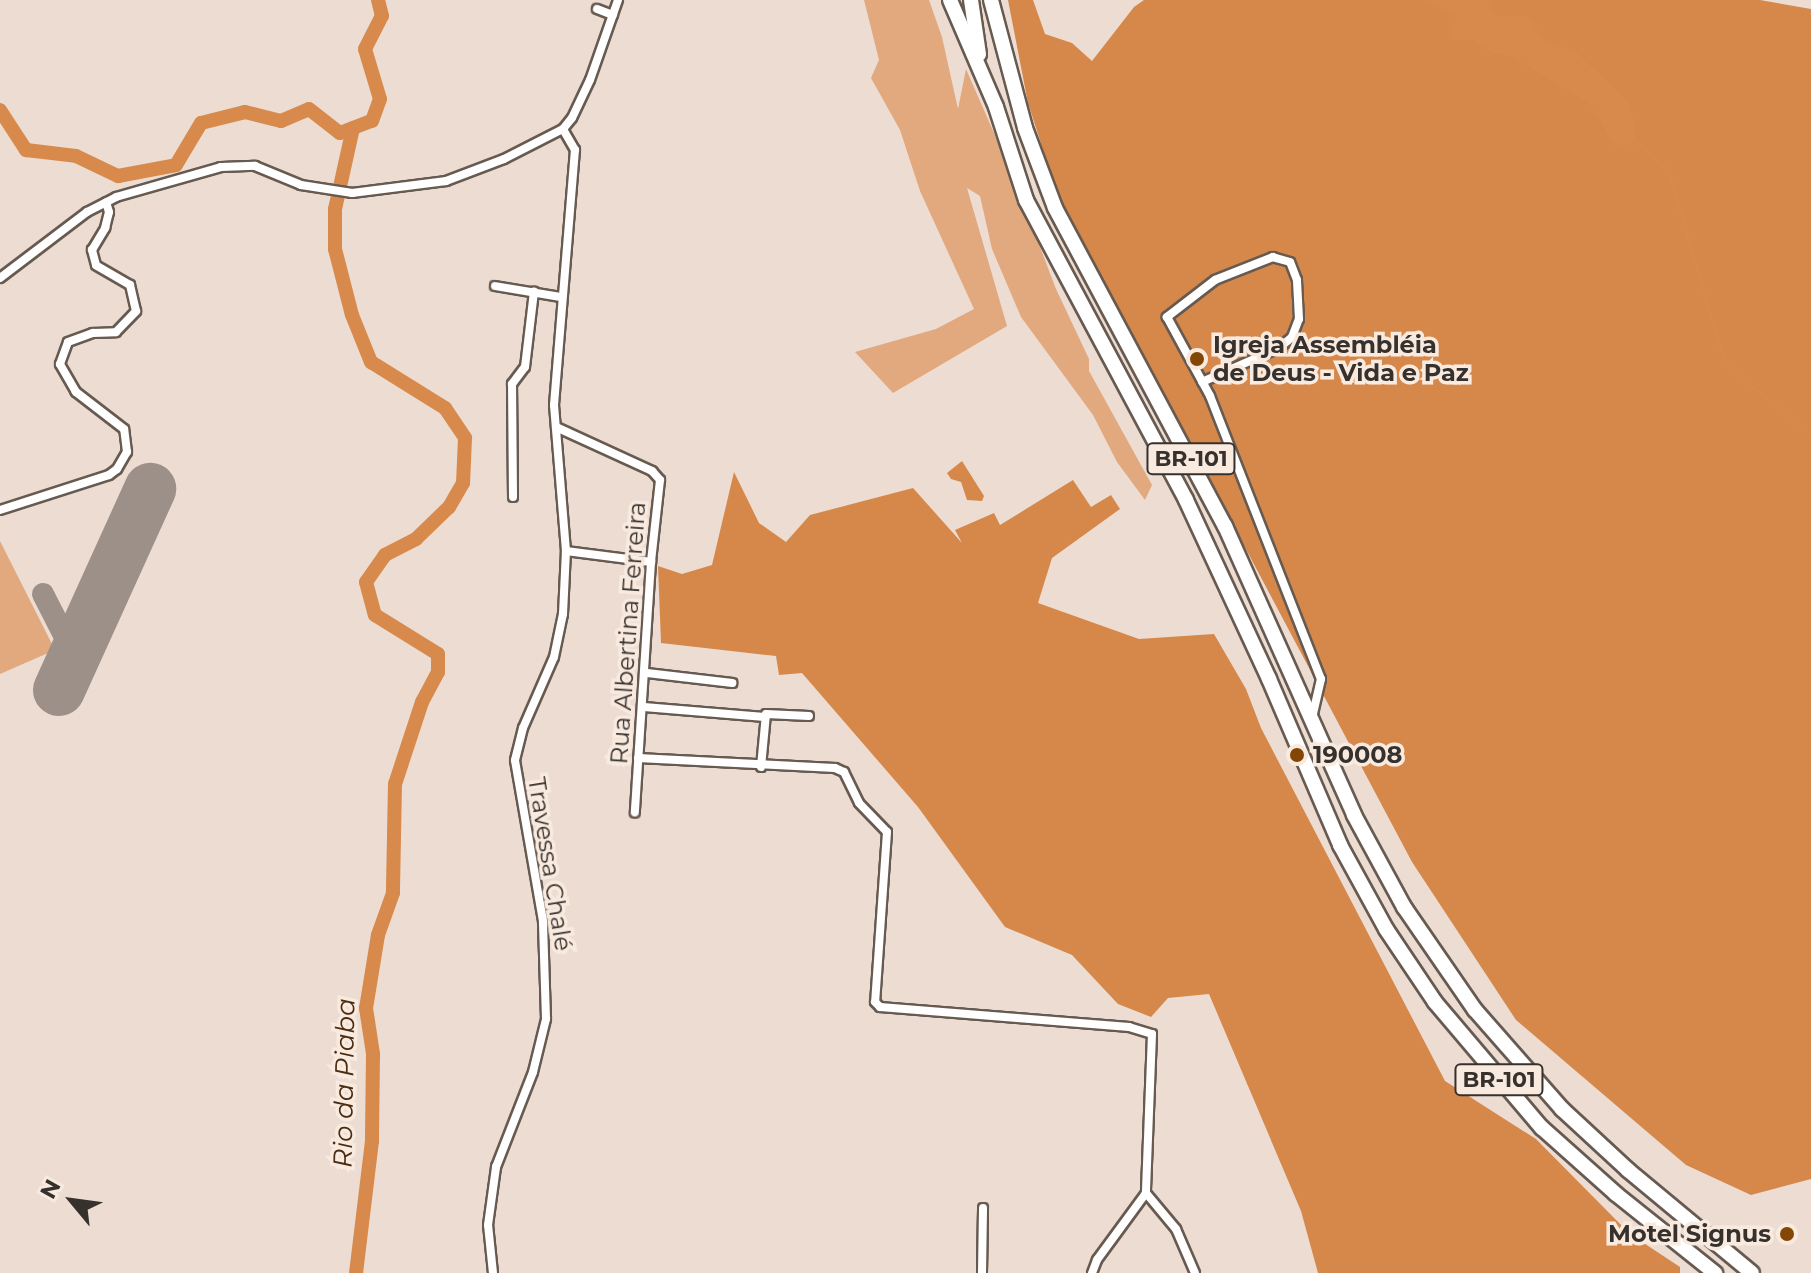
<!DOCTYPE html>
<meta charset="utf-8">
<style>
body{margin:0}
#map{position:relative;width:1811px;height:1273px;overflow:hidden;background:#ecdcd2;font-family:Montserrat,sans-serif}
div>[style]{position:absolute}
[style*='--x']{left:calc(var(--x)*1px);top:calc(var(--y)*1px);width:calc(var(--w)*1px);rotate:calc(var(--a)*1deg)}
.green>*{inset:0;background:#e2a87e}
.forest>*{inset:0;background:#d6884a}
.water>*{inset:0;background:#d78a4b}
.stream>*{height:2px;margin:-1px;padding:0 1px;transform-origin:1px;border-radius:1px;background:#d78a4b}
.river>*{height:14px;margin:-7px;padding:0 7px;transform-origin:7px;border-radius:7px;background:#d78a4b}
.taxiway>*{height:22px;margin:-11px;padding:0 11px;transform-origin:11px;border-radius:11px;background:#9c9089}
.runway>*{height:52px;margin:-26px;padding:0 26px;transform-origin:26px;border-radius:26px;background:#9c9089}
.roads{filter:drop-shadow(2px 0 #675a50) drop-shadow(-2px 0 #675a50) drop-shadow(0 2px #675a50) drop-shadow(0 -2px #675a50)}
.minor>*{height:8px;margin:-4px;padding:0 4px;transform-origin:4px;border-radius:4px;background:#fff}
.trunk>*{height:14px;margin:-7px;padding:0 7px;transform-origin:7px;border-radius:7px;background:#fff}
.dots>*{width:22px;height:22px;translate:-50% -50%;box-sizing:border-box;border:4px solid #f9eadf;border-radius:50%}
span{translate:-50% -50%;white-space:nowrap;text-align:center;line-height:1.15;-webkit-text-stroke:7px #f9eadf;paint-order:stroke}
.shield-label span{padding:2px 6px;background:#f9eadf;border:2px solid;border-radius:6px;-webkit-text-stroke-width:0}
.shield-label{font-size:22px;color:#37312d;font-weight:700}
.poi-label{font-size:24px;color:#37312d;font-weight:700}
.left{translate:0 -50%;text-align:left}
.right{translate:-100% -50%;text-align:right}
.street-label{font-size:24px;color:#37312d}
.water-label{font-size:26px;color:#4a2a10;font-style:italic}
.north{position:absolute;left:32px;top:1161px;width:80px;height:80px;-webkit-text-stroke:6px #f9eadf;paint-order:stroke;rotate:299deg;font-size:22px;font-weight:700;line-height:32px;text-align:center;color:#37312d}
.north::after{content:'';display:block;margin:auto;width:28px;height:36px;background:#37312d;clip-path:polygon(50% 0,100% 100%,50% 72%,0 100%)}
</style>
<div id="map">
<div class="green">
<i style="clip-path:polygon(864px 0,929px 0,942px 37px,958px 109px,966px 69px,1015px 181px,1056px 289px,1089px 359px,1089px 371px,1152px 485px,1145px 500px,1117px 462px,1093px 415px,1021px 317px,992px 249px,980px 196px,967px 188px,1007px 326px,893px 393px,855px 352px,936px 329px,974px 309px,920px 191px,900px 130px,871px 78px,879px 60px)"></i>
<i style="clip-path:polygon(0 541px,55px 650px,0 674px)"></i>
</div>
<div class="forest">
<i style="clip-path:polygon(1008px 0,1033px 0,1045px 34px,1072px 43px,1092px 61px,1134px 7px,1144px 0,1760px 0,1811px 9px,1811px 1179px,1751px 1195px,1686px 1165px,1516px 1020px,1412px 862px,1057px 193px,1028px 103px)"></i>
<i style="clip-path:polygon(962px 461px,984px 496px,982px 501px,967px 500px,961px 482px,951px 479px,947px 473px)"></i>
<i style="clip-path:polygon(734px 472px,759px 523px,786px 542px,810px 515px,913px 488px,962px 543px,955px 530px,994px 513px,1000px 525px,1073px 480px,1091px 507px,1111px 495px,1120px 509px,1052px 558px,1038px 603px,1139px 639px,1214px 634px,1246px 689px,1261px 728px,1445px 1081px,1536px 1139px,1630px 1234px,1680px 1267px,1680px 1273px,1318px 1273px,1301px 1211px,1209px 994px,1168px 998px,1151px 1017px,1118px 1004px,1072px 955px,1005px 927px,918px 807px,802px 673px,779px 675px,776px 656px,661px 643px,658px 566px,682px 574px,712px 565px)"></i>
</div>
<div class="water">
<i style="clip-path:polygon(1424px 0,1486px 0,1497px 16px,1528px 16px,1544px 41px,1576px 52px,1631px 105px,1636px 142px,1616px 148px,1590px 104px,1513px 57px,1493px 53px,1472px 40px,1447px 40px,1457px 16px)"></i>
</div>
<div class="stream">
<i style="--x:1635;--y:140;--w:47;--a:43.3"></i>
<i style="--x:1669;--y:172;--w:200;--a:73.7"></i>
<i style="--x:1725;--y:364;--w:112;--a:39.5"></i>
</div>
<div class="river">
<i style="--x:0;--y:110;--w:48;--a:57"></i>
<i style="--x:26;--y:150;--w:50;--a:6.8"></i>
<i style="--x:76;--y:156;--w:47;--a:25.5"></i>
<i style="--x:118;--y:176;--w:59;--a:-10.7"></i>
<i style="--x:176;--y:165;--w:49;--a:-59.2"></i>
<i style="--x:201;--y:123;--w:45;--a:-14"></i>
<i style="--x:245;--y:112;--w:37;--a:14"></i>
<i style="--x:281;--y:121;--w:30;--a:-23"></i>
<i style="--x:309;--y:109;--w:39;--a:38"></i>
<i style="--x:340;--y:133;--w:34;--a:-21"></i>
<i style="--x:372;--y:121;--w:23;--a:-70"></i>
<i style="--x:380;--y:99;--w:52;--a:-106.7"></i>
<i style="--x:365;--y:49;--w:37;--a:-63"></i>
<i style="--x:382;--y:16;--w:16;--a:-104"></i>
<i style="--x:353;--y:128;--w:83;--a:102.5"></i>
<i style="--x:335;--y:209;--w:40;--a:90"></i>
<i style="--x:335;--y:249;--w:68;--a:75.6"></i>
<i style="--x:352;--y:315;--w:51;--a:68"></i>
<i style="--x:371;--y:362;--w:87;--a:31.9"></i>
<i style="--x:445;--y:408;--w:36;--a:56"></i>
<i style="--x:465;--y:438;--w:45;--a:92.5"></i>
<i style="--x:463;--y:483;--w:28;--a:120"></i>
<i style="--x:449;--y:507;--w:46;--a:135.9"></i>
<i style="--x:416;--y:539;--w:35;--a:153"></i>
<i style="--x:385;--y:555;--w:33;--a:125"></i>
<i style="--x:366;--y:582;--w:34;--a:75"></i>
<i style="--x:375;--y:615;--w:74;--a:31.8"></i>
<i style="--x:438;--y:654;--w:18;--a:90"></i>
<i style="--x:438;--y:672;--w:34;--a:118"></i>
<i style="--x:422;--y:702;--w:86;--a:108.2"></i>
<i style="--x:395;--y:784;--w:109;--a:91.1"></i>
<i style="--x:393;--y:893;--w:45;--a:109.7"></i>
<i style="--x:378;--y:935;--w:74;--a:99.3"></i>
<i style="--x:366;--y:1008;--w:47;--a:81.3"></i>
<i style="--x:373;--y:1054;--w:87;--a:90.7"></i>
<i style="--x:372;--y:1141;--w:133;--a:96.9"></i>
</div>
<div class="taxiway">
<i style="--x:43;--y:594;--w:57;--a:63"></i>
<i style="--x:69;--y:645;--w:9;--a:18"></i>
</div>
<div class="runway">
<i style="--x:59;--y:690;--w:221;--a:-65.6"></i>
</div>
<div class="roads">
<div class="minor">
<i style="--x:597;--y:9;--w:17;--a:21"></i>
<i style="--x:0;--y:278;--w:109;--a:-37.2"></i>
<i style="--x:87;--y:212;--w:33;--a:-27"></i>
<i style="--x:116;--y:197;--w:109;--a:-15.9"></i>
<i style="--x:221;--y:167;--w:34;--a:-2"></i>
<i style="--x:255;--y:166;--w:50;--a:22.4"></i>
<i style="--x:301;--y:185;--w:52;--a:8.9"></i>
<i style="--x:352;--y:193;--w:95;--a:-7.3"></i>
<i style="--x:446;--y:181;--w:62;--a:-20.8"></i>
<i style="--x:504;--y:159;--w:66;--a:-27"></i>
<i style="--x:563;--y:129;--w:14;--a:-51"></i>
<i style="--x:572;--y:118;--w:42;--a:-64.7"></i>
<i style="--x:590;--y:80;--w:85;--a:-70.7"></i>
<i style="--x:495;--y:286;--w:67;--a:9.5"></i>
<i style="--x:1202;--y:382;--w:84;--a:-23.8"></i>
<i style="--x:1279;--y:348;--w:17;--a:-40"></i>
<i style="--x:1292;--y:337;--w:19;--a:-69"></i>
<i style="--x:1299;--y:319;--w:39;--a:-93"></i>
<i style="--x:1297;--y:280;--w:19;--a:-111"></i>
<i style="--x:1290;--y:262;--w:18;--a:-164"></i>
<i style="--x:1273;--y:257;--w:62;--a:158.4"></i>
<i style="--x:1215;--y:280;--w:61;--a:142.4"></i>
<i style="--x:1167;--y:317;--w:90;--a:61.4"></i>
<i style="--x:1210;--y:396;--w:304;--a:68.6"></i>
<i style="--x:1321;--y:679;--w:39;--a:103"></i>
<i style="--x:556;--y:427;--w:106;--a:24.6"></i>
<i style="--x:652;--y:471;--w:12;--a:48"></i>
<i style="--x:660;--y:480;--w:82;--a:96.3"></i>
<i style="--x:651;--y:562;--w:251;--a:93.7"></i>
<i style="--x:513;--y:497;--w:113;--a:-90.5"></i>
<i style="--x:512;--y:384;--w:21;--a:-53"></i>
<i style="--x:525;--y:367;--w:76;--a:-83.2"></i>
<i style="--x:0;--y:510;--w:114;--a:-17.8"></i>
<i style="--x:109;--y:475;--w:10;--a:-37"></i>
<i style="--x:117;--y:469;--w:20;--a:-60"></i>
<i style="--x:127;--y:452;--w:23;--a:-97"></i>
<i style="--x:124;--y:429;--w:61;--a:-142.4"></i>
<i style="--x:76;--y:392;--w:32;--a:-120"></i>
<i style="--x:60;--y:364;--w:23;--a:-70"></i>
<i style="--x:68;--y:342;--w:27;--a:-20"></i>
<i style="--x:93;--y:333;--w:23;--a:-2"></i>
<i style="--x:116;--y:332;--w:29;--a:-46"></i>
<i style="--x:136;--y:311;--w:27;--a:-103"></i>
<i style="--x:130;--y:285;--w:39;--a:-150"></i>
<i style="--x:96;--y:265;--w:16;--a:-105"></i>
<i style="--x:92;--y:250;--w:26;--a:-59"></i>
<i style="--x:105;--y:228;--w:16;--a:-76"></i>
<i style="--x:109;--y:212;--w:10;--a:-107"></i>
<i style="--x:566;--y:551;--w:86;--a:7.4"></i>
<i style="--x:647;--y:673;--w:86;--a:6.7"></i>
<i style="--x:644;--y:707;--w:121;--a:4.7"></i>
<i style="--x:638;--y:758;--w:197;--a:2.9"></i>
<i style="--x:835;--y:768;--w:10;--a:24"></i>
<i style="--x:844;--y:772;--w:34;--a:64"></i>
<i style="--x:859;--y:803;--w:40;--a:46"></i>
<i style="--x:887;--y:832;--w:170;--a:94"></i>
<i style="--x:875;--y:1002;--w:7;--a:45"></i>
<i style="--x:880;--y:1007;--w:250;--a:4.6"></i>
<i style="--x:1129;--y:1027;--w:24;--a:17"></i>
<i style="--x:1152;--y:1034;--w:159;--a:92.2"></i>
<i style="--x:1146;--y:1193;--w:83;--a:126.2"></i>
<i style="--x:1097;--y:1260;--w:14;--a:111"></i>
<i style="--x:761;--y:767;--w:53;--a:-84.6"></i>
<i style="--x:766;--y:714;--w:43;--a:2.7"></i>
<i style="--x:1146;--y:1193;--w:47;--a:50.2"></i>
<i style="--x:1176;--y:1229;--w:48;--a:66.6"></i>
<i style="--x:493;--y:1273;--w:48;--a:-95.9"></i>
<i style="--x:488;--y:1225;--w:59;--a:-82.1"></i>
<i style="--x:496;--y:1167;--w:102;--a:-68.7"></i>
<i style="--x:533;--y:1072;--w:55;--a:-76.2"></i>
<i style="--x:546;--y:1019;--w:98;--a:-91.8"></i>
<i style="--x:543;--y:921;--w:163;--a:-99.9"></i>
<i style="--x:515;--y:760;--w:33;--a:-76"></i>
<i style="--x:523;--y:728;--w:77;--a:-66.4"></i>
<i style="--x:554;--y:657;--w:44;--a:-78.2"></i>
<i style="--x:563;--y:614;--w:63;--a:-87.3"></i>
<i style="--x:566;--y:551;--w:146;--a:-94.7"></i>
<i style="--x:554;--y:405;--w:256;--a:-85.3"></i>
<i style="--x:575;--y:150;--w:24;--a:-120"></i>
<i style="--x:982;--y:1273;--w:65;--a:-89.1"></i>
</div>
<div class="trunk">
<i style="--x:950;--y:0;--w:116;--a:66.7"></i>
<i style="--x:996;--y:107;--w:98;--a:72.1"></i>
<i style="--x:1026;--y:200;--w:340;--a:61.9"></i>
<i style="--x:1186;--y:500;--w:197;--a:65.1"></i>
<i style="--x:1269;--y:679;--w:181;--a:66.8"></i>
<i style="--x:1340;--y:845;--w:96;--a:61.3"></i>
<i style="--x:1386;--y:929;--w:88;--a:56.1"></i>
<i style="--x:1435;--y:1002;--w:165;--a:49.7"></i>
<i style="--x:1542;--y:1128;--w:99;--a:41.7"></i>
<i style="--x:1616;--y:1194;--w:127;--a:38.6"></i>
<i style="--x:971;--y:0;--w:55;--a:81.6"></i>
<i style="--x:991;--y:0;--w:132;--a:75.1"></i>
<i style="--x:1025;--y:128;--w:85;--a:69.4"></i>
<i style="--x:1055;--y:208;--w:361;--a:61.9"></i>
<i style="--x:1225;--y:526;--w:316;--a:65.9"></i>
<i style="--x:1354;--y:815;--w:105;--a:61.5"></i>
<i style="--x:1404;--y:907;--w:125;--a:55.4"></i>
<i style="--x:1475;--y:1010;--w:132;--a:48.7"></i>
<i style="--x:1562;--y:1109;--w:90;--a:42.7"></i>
<i style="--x:1628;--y:1170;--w:161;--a:39.7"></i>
</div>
</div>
<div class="dots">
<i style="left:1197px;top:359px;background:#834605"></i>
<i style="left:1297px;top:755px;background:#834605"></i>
<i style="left:1787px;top:1234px;background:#834605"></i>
</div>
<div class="shield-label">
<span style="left:1191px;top:459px">BR-101</span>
<span style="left:1499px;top:1080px">BR-101</span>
</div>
<div class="poi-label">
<span class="left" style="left:1213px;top:359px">Igreja Assembléia<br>de Deus - Vida e Paz</span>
<span class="left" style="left:1313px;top:755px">190008</span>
<span class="right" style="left:1771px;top:1234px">Motel Signus</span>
</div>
<div class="street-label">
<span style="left:628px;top:633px;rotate:-86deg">Rua Albertina Ferreira</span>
<span style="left:550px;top:864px;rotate:81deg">Travessa Chalé</span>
</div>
<div class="water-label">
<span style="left:345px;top:1083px;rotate:-89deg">Rio da Piaba</span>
</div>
<div class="north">N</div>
</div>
